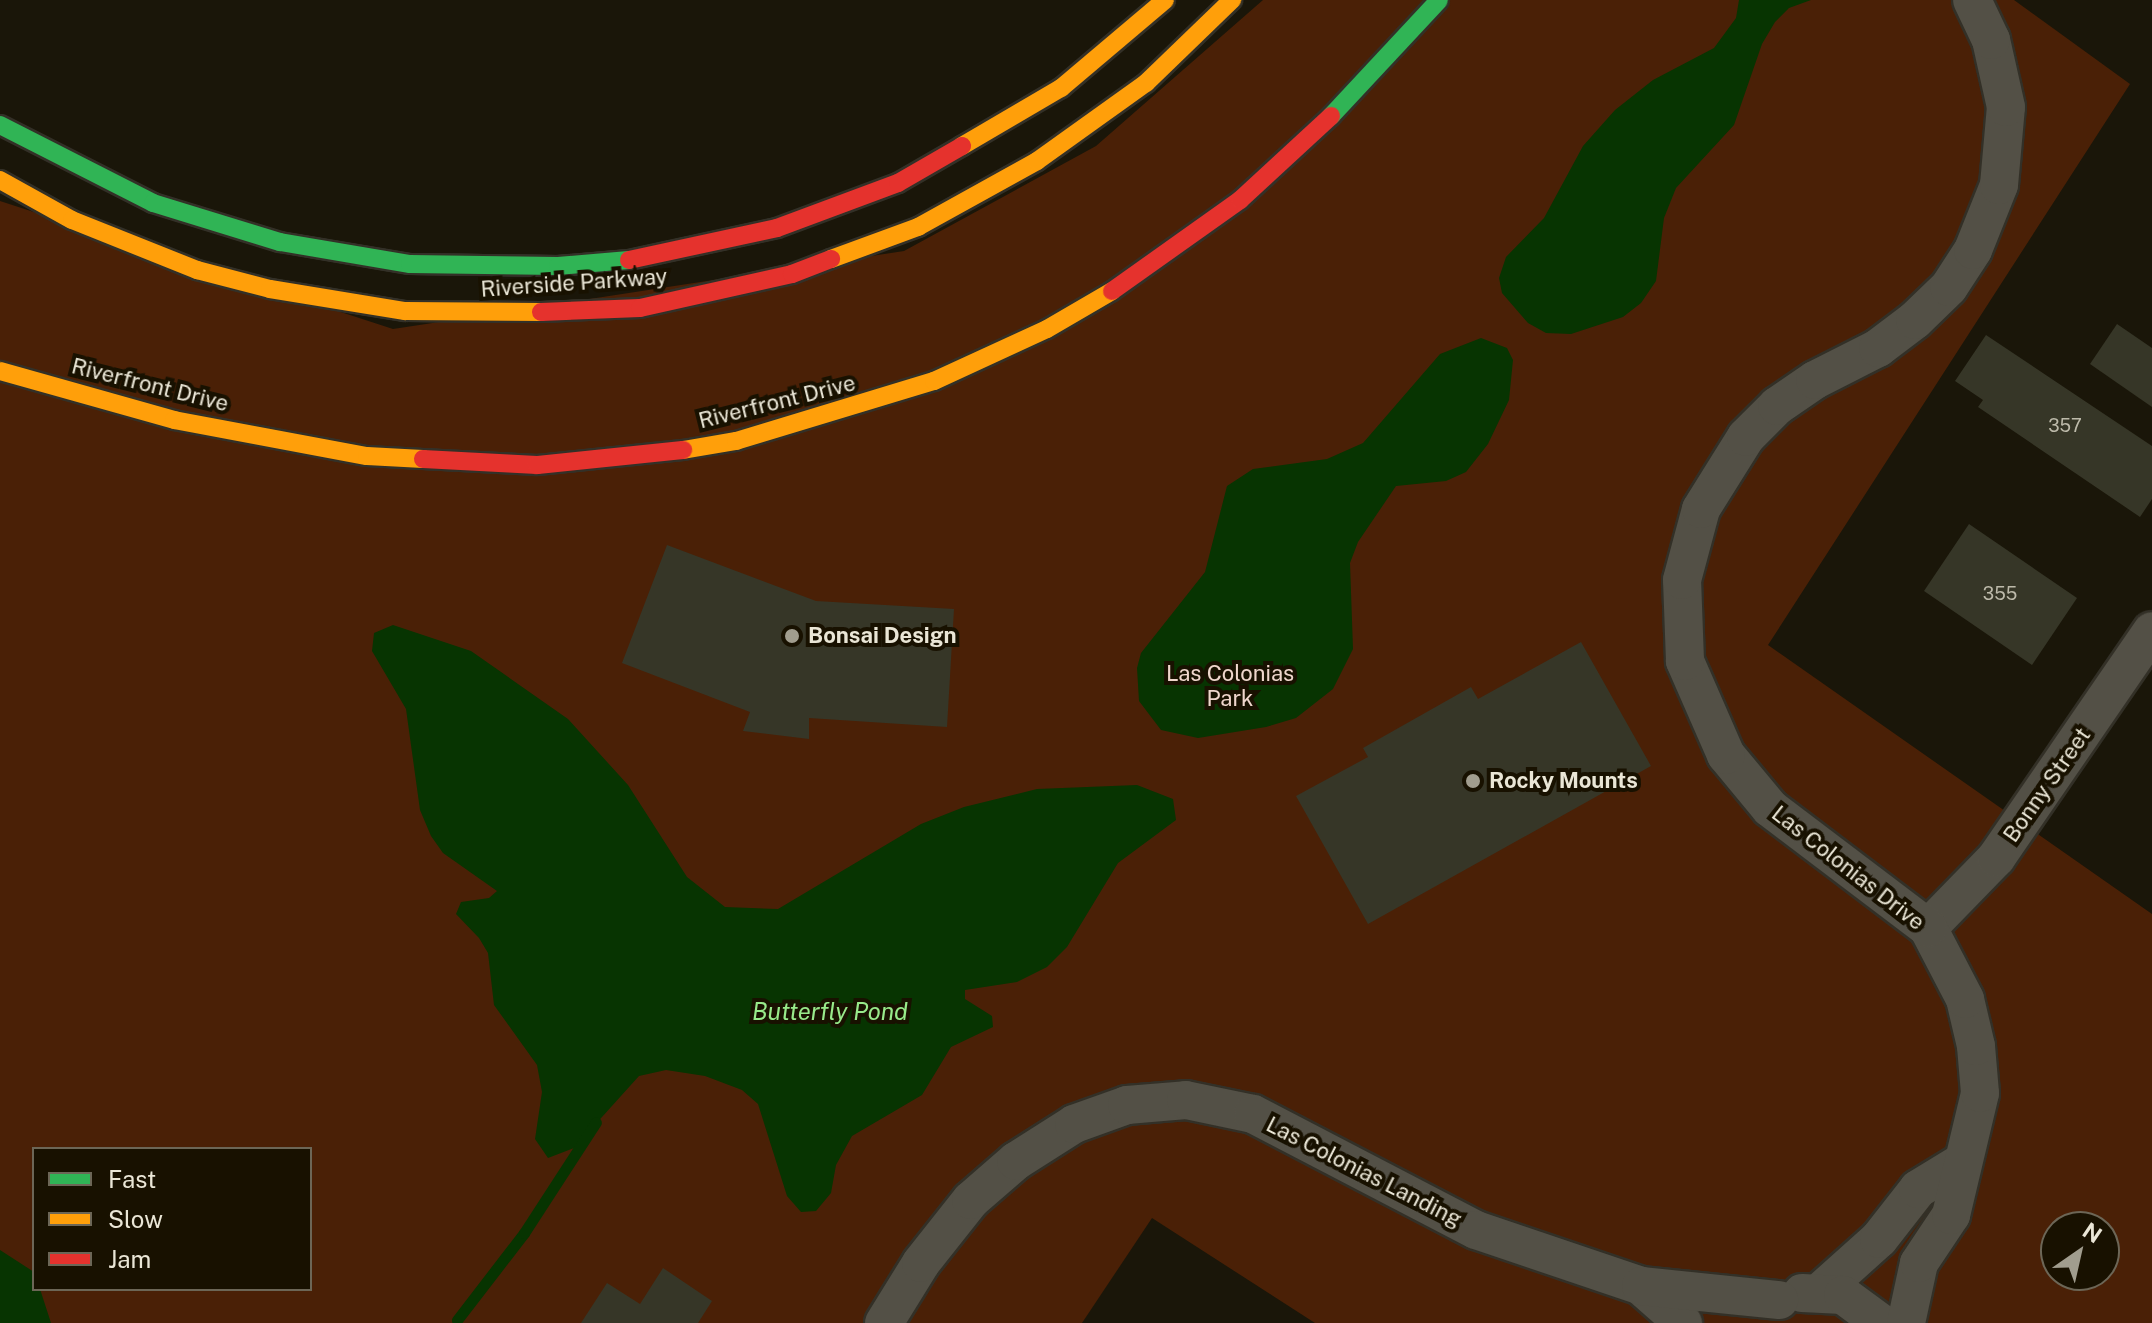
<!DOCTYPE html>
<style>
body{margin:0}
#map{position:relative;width:2152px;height:1323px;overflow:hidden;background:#1a1609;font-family:"Public Sans",sans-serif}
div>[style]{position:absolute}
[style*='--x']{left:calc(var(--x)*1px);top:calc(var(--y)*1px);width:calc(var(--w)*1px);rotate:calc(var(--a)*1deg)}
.green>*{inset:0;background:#4a2006}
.water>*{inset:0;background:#073401}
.stream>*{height:11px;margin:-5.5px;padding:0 5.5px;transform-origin:5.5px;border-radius:5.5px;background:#073401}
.building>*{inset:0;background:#363627}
.roads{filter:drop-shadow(2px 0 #333027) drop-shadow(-2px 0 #333027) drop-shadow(0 2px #333027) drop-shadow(0 -2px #333027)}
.street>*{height:38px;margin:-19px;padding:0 19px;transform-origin:19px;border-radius:19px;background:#535046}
.fast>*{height:18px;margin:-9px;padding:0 9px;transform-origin:9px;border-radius:9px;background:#30b455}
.slow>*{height:18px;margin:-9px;padding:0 9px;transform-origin:9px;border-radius:9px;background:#ff9f0a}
.jam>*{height:18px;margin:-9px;padding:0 9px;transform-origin:9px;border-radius:9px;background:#e5322d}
.dots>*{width:22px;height:22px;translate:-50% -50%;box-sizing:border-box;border:4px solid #181100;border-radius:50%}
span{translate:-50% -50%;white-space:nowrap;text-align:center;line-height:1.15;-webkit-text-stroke:8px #181100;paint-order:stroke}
.number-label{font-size:18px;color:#bdbaaa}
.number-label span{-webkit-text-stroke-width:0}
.street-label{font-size:22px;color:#eae6d6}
.poi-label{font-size:22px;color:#eae6d6;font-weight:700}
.left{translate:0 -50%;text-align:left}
.park-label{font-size:22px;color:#efd7cc}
.water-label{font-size:24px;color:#98ea8a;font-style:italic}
.legend{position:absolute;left:32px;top:1147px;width:280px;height:144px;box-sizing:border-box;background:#181100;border:2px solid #6c6656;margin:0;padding:10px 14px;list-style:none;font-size:24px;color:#eae6d6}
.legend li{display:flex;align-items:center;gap:16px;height:40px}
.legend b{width:40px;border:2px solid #6c6656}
.north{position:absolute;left:2040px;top:1211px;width:80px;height:80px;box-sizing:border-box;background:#181100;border:2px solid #6c6656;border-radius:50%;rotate:34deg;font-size:22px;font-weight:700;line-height:32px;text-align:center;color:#eae6d6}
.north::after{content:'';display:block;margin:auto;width:28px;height:36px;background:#a19d8e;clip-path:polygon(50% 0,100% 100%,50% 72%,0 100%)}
</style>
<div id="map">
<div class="green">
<i style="clip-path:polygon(evenodd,1263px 0,2014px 0,2130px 84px,1768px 645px,2152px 914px,2152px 1323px,1315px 1323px,1152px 1218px,1082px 1323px,0 1323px,0 201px,393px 329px,904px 251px,1096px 146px,1263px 0,34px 1149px,310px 1149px,310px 1289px,34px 1289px,34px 1149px,1263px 0,2056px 1227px,2104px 1227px,2104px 1275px,2056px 1275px,2056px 1227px)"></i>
</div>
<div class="water">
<i style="clip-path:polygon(1739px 0,1811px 0,1789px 8px,1775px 22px,1762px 44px,1734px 125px,1676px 188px,1664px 218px,1656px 281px,1641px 303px,1623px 317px,1571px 334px,1546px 333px,1528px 323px,1502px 293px,1499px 278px,1506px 257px,1544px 218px,1583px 146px,1615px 110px,1653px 80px,1714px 48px,1736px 18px)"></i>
<i style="clip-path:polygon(1481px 338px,1507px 348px,1513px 360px,1509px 400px,1488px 444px,1466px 472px,1446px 481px,1396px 486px,1358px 542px,1350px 563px,1353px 649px,1333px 689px,1296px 718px,1266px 727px,1198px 738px,1161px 730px,1139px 701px,1137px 668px,1141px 653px,1205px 572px,1227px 486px,1253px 469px,1327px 459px,1363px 443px,1440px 354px)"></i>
<i style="clip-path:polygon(393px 625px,471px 651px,568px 719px,628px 785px,687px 877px,725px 907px,778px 909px,921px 824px,964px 807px,1037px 789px,1137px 785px,1173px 799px,1176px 820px,1118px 863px,1067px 947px,1047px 967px,1017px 982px,965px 990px,965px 999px,992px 1016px,993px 1027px,951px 1047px,922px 1095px,852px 1136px,836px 1165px,831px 1193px,816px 1211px,801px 1212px,787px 1196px,758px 1104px,742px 1090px,705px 1076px,666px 1070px,639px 1076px,574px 1148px,548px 1158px,535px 1139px,542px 1092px,537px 1065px,494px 1005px,488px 953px,479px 938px,456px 914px,461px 902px,489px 898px,497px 891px,443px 853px,431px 836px,420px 810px,406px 709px,372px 651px,374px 633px)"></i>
<i style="clip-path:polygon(0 1250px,34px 1272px,34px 1289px,40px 1289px,51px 1323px,0 1323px)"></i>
</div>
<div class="stream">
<i style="--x:457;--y:1320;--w:110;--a:-52.4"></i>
<i style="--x:524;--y:1233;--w:132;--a:-57"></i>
</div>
<div class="building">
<i style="clip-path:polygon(2117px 324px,2152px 348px,2152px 407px,2090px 364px)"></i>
<i style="clip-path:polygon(1986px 335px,2152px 446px,2152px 499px,2140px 517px,1978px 407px,1983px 400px,1955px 381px)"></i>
<i style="clip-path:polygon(1969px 524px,2077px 598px,2032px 665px,1924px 591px)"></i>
<i style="clip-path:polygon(667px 545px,816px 601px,954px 609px,947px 727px,809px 718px,809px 739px,743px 731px,750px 712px,622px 663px)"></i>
<i style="clip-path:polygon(1581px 642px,1651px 766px,1368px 924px,1296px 796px,1368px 757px,1363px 748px,1471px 687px,1478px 699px)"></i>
<i style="clip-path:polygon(663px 1268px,712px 1301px,698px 1323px,581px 1323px,607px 1283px,640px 1304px)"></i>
</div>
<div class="roads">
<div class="street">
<i style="--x:1928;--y:928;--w:98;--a:-45.8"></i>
<i style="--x:1996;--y:858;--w:275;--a:-55.5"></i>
<i style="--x:1641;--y:1286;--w:56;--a:41.4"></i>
<i style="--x:1821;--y:1291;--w:78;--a:-41.9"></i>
<i style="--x:1879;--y:1239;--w:63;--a:-52"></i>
<i style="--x:1918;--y:1189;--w:48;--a:-31.4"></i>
<i style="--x:1802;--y:1293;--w:41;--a:2.8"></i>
<i style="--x:1843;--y:1295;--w:47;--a:36.4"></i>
<i style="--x:884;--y:1323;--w:70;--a:-58.3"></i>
<i style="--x:921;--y:1263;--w:80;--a:-51.6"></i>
<i style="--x:971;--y:1200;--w:60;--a:-40.9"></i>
<i style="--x:1016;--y:1161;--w:69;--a:-32.5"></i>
<i style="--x:1074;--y:1124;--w:56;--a:-19.7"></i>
<i style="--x:1127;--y:1105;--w:59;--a:-4.8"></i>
<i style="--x:1186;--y:1100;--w:68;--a:11.8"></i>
<i style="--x:1253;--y:1114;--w:251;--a:27.5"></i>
<i style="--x:1476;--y:1230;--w:174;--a:18.7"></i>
<i style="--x:1641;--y:1286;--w:139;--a:5.8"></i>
<i style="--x:1906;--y:1323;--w:61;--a:-77.8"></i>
<i style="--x:1919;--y:1263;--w:58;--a:-56.3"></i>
<i style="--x:1951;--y:1215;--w:125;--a:-76.6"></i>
<i style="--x:1980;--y:1093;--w:47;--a:-94.9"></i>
<i style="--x:1976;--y:1046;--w:48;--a:-103.2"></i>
<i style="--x:1965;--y:999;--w:80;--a:-117.5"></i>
<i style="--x:1928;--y:928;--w:198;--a:-142.8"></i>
<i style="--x:1770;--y:808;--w:69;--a:-129.7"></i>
<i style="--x:1726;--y:755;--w:103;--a:-113.6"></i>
<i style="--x:1685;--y:661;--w:81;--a:-92.1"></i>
<i style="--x:1682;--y:580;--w:73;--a:-75"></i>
<i style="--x:1701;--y:509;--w:85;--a:-58"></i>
<i style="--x:1746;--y:437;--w:44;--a:-45"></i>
<i style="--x:1777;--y:406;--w:46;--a:-34.4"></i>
<i style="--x:1815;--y:380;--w:71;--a:-26.9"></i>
<i style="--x:1878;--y:348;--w:46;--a:-37.1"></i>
<i style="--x:1915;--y:320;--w:47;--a:-44.1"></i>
<i style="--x:1949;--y:287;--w:44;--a:-57"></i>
<i style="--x:1973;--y:250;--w:70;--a:-68.2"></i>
<i style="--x:1999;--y:185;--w:78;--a:-84.9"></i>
<i style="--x:2006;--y:107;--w:69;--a:-102.6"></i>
<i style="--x:1991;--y:40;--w:44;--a:-115.4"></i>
</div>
<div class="fast">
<i style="--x:1331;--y:116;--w:158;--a:-47"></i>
<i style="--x:0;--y:125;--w:172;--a:27"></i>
<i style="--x:153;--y:203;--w:133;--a:17.1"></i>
<i style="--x:280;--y:242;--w:132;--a:9.6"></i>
<i style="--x:410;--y:264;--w:148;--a:0.8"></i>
<i style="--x:558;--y:266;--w:71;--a:-4.8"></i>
</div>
<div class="slow">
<i style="--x:962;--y:146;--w:115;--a:-30.4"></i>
<i style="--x:1061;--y:88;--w:136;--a:-40.2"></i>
<i style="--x:0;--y:180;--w:82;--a:29.1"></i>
<i style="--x:72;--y:220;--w:135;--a:21.8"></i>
<i style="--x:197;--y:270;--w:75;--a:14.6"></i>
<i style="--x:270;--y:289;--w:137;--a:9.3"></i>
<i style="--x:405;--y:311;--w:136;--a:0.4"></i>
<i style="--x:831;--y:259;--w:93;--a:-20.2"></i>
<i style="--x:918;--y:227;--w:136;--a:-29"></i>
<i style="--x:1037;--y:161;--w:134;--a:-35.6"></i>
<i style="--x:1146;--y:83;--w:120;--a:-44"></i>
<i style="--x:0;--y:371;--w:181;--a:15.7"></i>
<i style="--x:174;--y:420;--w:196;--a:10.6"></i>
<i style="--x:367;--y:456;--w:56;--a:3.1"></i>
<i style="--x:683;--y:450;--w:54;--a:-9.6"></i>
<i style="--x:736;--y:441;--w:207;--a:-16.9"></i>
<i style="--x:934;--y:381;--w:124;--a:-24.7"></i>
<i style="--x:1047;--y:329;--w:75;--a:-30.3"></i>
</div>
<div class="jam">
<i style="--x:629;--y:260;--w:151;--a:-12.2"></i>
<i style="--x:777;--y:228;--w:129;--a:-20.4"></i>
<i style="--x:898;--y:183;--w:74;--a:-30"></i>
<i style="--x:1112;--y:291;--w:157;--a:-35.4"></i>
<i style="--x:1240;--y:200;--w:124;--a:-42.7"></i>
<i style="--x:541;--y:312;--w:99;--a:-2.3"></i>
<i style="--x:640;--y:308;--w:156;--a:-12.6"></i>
<i style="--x:792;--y:274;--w:42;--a:-21"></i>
<i style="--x:423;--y:459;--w:114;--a:3"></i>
<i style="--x:537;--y:465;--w:147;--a:-5.9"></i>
</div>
</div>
<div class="dots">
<i style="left:792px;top:636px;background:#a19d8e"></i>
<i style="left:1473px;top:781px;background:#a19d8e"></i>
</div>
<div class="number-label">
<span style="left:2065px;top:426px">357</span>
<span style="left:2000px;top:594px">355</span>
</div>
<div class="street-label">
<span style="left:574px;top:283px;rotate:-4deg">Riverside Parkway</span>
<span style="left:150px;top:385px;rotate:14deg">Riverfront Drive</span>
<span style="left:777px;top:402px;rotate:-14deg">Riverfront Drive</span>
<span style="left:2047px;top:785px;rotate:-55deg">Bonny Street</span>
<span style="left:1848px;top:868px;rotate:38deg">Las Colonias Drive</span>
<span style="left:1364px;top:1172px;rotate:27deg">Las Colonias Landing</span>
</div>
<div class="poi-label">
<span class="left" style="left:808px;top:636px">Bonsai Design</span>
<span class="left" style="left:1489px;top:781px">Rocky Mounts</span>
</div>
<div class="park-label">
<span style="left:1230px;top:686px">Las Colonias<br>Park</span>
</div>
<div class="water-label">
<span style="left:830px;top:1012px">Butterfly Pond</span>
</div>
<ul class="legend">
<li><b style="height:10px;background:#30b455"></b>Fast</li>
<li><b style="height:10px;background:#ff9f0a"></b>Slow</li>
<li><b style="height:10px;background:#e5322d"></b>Jam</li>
</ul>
<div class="north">N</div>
</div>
